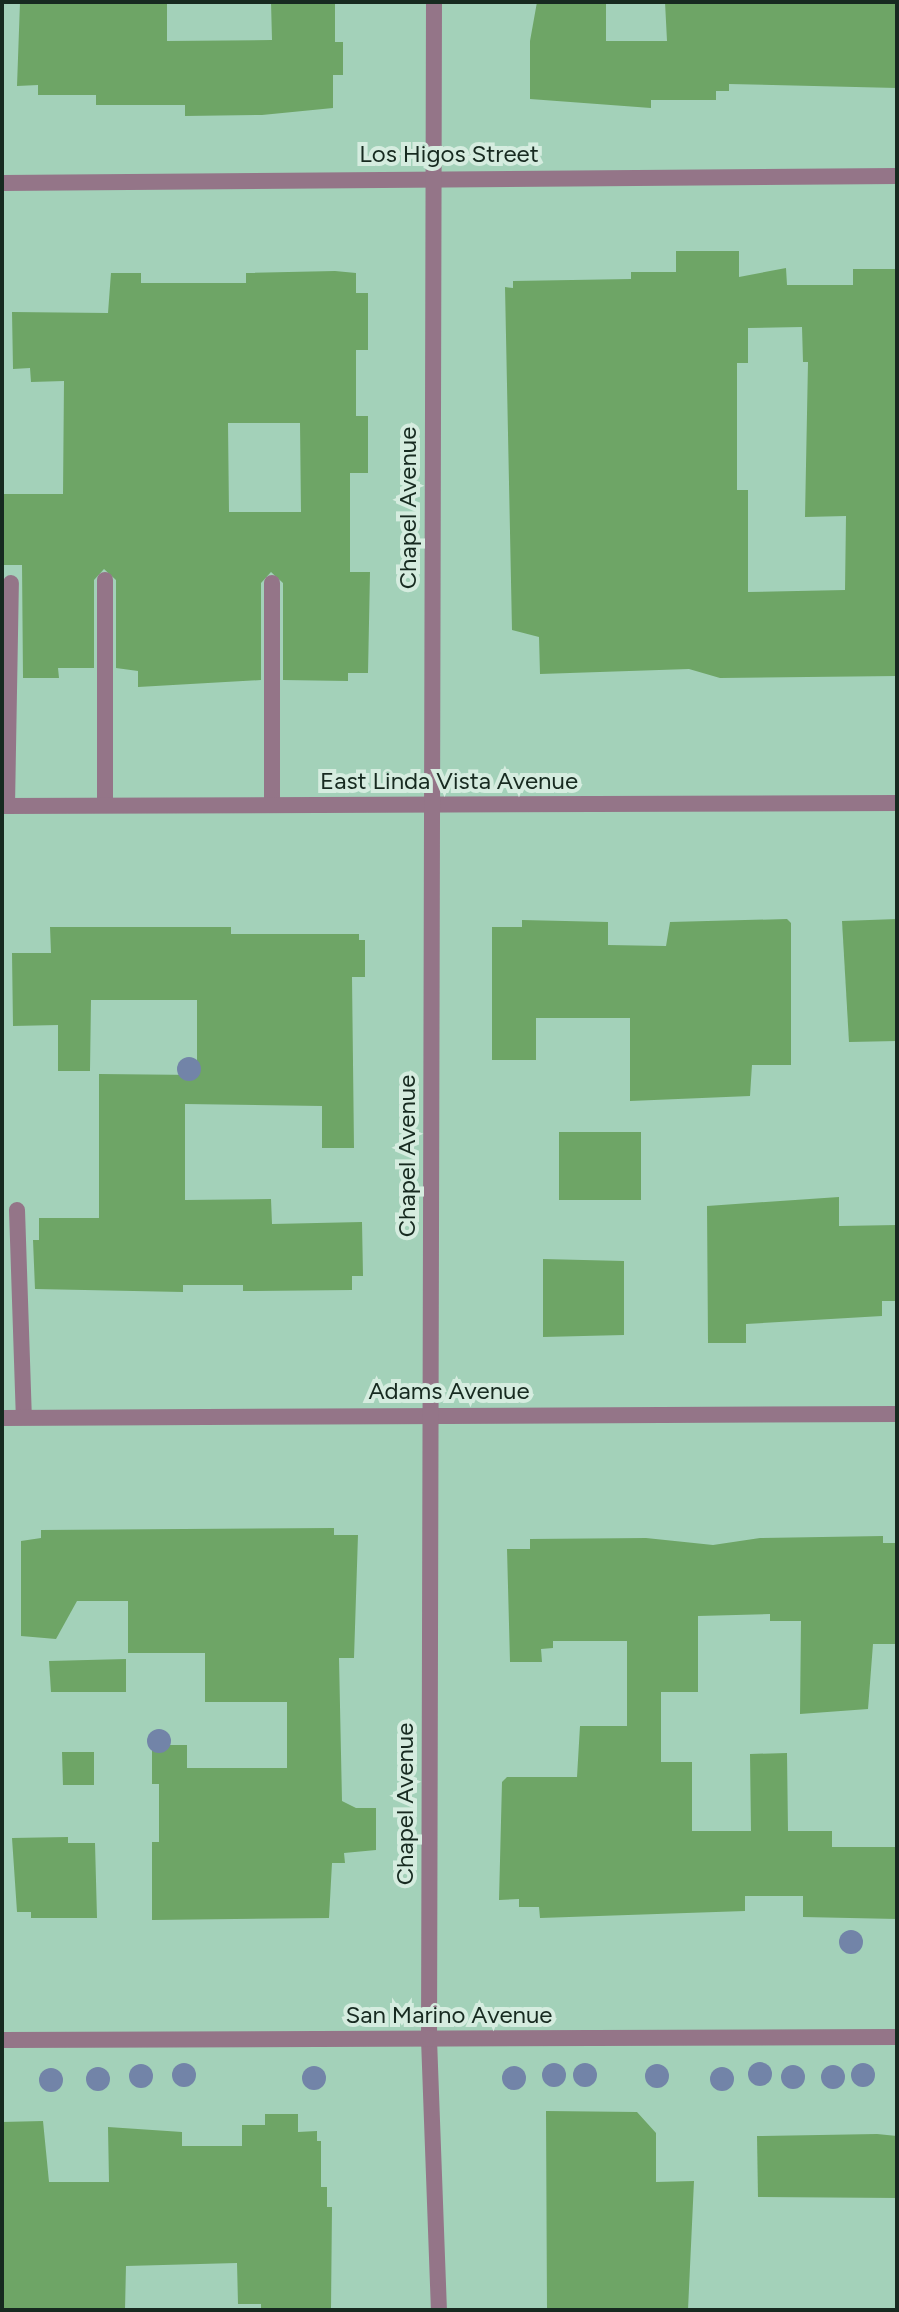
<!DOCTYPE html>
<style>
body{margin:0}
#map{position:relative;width:899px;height:2312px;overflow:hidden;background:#a3d1b9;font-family:Figtree,sans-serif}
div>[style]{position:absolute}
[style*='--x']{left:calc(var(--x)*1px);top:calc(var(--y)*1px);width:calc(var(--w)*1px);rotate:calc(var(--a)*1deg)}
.building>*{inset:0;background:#6ea566}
.service>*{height:16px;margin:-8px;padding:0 8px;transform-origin:8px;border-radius:8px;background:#947588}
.minor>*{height:16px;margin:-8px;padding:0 8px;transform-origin:8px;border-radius:8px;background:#947588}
.tertiary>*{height:16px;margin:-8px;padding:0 8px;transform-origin:8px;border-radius:8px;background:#947588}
.trees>*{width:24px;height:24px;margin:-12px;border-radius:50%;background:#7284a8}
span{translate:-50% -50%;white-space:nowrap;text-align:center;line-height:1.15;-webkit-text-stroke:8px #d5ecdf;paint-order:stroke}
.street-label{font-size:24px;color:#172a20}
.frame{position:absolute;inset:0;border:4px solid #172a20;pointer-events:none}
</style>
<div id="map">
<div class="building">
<i style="clip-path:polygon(20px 2px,167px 2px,167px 41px,272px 40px,271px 2px,335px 2px,335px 42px,343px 42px,343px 75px,333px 75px,333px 108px,262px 115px,185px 116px,185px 105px,96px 105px,96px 95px,38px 95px,38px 85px,17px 86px)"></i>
<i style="clip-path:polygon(537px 2px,606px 2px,606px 41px,667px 41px,665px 2px,897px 2px,897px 88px,729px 84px,729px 91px,716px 91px,716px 100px,651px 100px,651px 108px,530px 99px,530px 41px)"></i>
<i style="clip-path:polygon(evenodd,676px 251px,739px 251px,739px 277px,786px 268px,787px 285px,853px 285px,853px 269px,897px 269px,897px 676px,720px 678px,689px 669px,540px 674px,539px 637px,512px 630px,505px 287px,513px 288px,513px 281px,631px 279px,631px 272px,676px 272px,676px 251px,802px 327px,803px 362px,808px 362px,805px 517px,846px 516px,845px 590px,748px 592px,748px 490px,737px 490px,737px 363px,748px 363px,748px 328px,802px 327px)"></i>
<i style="clip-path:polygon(evenodd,335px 271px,356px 273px,356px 293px,368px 293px,368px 350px,356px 350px,356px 416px,368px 416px,368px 473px,350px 473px,350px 572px,370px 572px,368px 673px,348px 673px,348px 681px,283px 680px,283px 583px,271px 572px,261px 583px,261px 680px,138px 687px,138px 671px,116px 668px,116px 580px,104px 569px,94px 580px,94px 668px,58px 668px,59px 678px,23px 678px,22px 565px,3px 565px,2px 494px,63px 494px,64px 381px,31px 382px,30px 368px,13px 369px,12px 312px,108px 313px,111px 273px,141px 273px,141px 283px,246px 283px,246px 273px,335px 271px,228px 423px,300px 423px,301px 512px,229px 512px,228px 423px)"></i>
<i style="clip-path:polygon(787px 919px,791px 923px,791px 1065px,752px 1065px,750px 1096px,630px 1101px,630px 1018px,536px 1018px,536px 1060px,492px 1060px,492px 927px,522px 927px,522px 920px,608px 922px,608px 945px,666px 946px,670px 922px)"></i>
<i style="clip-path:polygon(897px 919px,897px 1041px,849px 1042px,842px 921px)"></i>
<i style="clip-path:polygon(50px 927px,231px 927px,231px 934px,359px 934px,359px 940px,365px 940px,365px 977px,352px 977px,354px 1148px,322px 1148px,322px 1106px,185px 1104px,185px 1200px,271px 1199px,272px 1224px,362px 1222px,363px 1276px,352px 1276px,352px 1290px,243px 1291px,243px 1285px,183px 1285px,183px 1292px,35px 1289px,33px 1240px,39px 1240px,39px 1218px,99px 1218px,99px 1074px,197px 1075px,197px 1000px,91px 1000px,90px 1071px,58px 1071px,58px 1025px,13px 1026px,12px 953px,51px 953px)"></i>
<i style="clip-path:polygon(559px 1132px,641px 1132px,641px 1200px,559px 1200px)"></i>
<i style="clip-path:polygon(839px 1197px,839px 1226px,897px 1225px,897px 1301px,882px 1301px,882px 1316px,746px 1324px,746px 1343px,708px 1343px,707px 1206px)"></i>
<i style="clip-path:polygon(543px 1259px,624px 1261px,624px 1335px,543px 1337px)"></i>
<i style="clip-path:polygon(334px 1528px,334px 1535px,358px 1535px,354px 1658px,339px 1658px,342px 1801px,356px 1808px,376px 1808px,376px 1850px,344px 1853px,345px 1863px,332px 1863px,329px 1918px,152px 1920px,152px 1842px,159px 1842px,159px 1784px,152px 1784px,152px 1745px,187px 1745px,187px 1768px,287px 1768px,287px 1702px,205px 1702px,205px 1653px,128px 1653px,128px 1601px,77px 1601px,56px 1639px,21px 1636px,21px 1541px,41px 1538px,41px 1530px)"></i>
<i style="clip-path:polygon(883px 1536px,883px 1543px,897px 1543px,897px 1644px,873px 1644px,868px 1709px,800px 1714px,801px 1621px,770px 1621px,770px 1614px,698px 1616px,698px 1692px,661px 1692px,661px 1762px,692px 1762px,692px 1831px,751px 1831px,750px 1754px,787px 1753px,788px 1831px,832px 1831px,832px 1847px,897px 1847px,897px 1919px,803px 1917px,803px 1896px,745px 1896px,745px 1911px,540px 1918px,539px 1907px,519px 1907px,519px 1899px,499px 1900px,502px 1782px,507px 1777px,577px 1777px,580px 1726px,627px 1726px,627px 1641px,553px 1641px,553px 1648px,541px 1649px,542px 1662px,510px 1662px,507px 1549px,530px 1549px,530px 1539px,646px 1538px,713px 1545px,760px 1538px)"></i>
<i style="clip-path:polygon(126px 1659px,126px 1692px,51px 1692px,49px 1661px)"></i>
<i style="clip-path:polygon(62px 1752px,94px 1752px,94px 1785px,63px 1785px)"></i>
<i style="clip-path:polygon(68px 1837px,68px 1843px,95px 1843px,97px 1918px,31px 1918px,31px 1912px,17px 1912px,12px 1838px)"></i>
<i style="clip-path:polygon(546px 2111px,637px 2112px,656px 2133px,656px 2182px,694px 2181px,688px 2310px,547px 2310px)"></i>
<i style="clip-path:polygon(265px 2114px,298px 2114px,298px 2132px,317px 2131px,317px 2141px,321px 2141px,321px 2187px,327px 2187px,327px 2207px,332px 2207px,331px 2310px,261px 2310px,261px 2304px,238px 2304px,237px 2263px,126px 2266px,125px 2310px,2px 2310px,2px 2122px,43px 2121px,49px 2182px,109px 2182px,108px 2127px,182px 2132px,182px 2146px,242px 2146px,242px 2125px,265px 2125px)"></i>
<i style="clip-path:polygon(877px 2134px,897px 2136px,897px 2198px,758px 2197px,757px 2136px)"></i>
</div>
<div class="service">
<i style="--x:105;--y:580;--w:225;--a:90"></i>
<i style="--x:272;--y:583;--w:222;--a:90"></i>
<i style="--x:7;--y:806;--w:223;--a:-89"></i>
<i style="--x:17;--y:1210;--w:207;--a:88.1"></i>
</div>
<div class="minor">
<i style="--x:2;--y:183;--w:895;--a:-0.45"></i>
<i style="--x:2;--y:806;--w:895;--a:-0.19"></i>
<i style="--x:2;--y:1418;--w:895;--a:-0.26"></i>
</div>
<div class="tertiary">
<i style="--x:434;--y:2;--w:2037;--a:90.14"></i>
<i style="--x:429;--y:2039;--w:271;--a:87.9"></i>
<i style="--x:2;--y:2040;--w:895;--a:-0.19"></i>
</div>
<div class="trees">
<i style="left:189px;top:1069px"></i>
<i style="left:159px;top:1741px"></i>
<i style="left:851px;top:1942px"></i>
<i style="left:760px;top:2074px"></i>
<i style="left:184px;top:2075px"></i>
<i style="left:554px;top:2075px"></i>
<i style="left:585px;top:2075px"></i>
<i style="left:863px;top:2075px"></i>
<i style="left:141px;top:2076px"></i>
<i style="left:657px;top:2076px"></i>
<i style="left:793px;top:2077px"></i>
<i style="left:833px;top:2077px"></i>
<i style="left:314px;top:2078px"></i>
<i style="left:514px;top:2078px"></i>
<i style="left:98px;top:2079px"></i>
<i style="left:722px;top:2079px"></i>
<i style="left:51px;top:2080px"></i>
</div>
<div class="street-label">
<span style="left:449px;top:154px">Los Higos Street</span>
<span style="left:408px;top:508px;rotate:-90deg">Chapel Avenue</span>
<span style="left:449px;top:781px">East Linda Vista Avenue</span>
<span style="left:407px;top:1156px;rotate:-90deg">Chapel Avenue</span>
<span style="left:449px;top:1391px">Adams Avenue</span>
<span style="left:405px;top:1804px;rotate:-90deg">Chapel Avenue</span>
<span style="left:449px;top:2015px">San Marino Avenue</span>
</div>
<div class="frame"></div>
</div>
